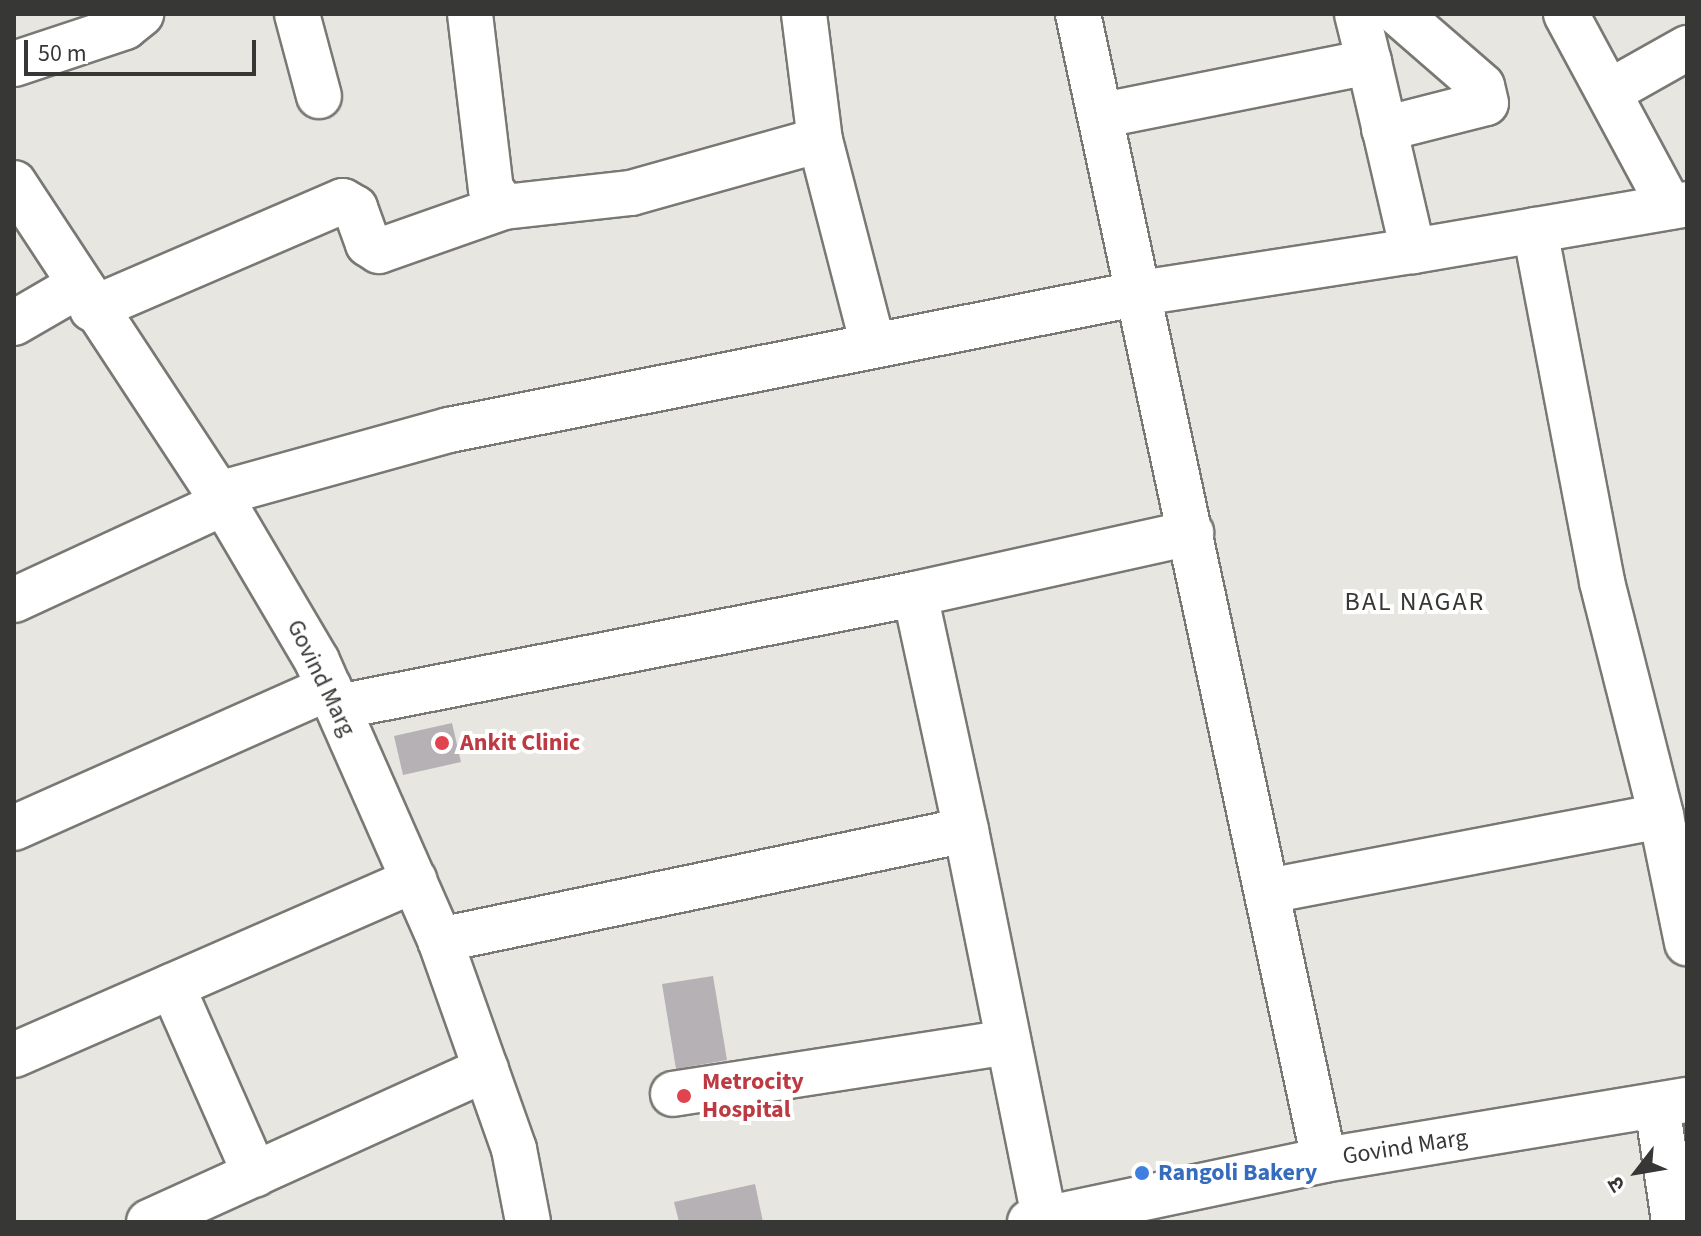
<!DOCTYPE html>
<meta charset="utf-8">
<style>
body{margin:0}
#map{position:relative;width:1701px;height:1236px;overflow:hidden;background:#e7e6e1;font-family:"Source Sans 3","Noto Sans Devanagari",sans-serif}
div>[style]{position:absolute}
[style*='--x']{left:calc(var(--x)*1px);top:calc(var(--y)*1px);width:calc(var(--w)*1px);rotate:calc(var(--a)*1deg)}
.building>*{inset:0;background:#b5b1b4}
.roads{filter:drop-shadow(2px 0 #797874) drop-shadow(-2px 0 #797874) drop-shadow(0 2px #797874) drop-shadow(0 -2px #797874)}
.minor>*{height:44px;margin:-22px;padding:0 22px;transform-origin:22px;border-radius:22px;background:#fff}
.dots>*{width:22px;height:22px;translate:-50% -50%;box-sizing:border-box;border:4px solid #fff;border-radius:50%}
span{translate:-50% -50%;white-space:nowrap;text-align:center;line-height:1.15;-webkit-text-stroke:8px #fff;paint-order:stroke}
.street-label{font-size:24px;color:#373735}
.health-label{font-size:24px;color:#be3a42;font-weight:700}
.left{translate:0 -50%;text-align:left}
.shop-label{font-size:24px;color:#366cbe;font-weight:700}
.neighbourhood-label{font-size:26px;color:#373735;letter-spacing:2px}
.frame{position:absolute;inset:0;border:16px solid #373735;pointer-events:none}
.north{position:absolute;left:1597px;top:1132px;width:80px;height:80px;-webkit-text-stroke:6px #fff;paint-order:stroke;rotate:239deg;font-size:22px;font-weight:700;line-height:32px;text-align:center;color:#373735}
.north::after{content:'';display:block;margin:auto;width:28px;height:36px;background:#373735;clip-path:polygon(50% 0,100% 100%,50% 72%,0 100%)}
.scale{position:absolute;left:24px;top:40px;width:232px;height:36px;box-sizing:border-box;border:4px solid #373735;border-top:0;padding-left:10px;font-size:24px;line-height:28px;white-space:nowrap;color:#373735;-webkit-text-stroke:6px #fff;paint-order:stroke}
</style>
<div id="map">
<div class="building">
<i style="clip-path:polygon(452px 723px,461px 762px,403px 775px,394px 736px)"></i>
<i style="clip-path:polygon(713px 976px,727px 1060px,676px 1069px,662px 984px)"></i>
<i style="clip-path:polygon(755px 1184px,763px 1222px,679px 1222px,674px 1202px)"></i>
</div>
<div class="roads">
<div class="minor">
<i style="--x:297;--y:14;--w:85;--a:75"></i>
<i style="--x:470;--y:14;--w:176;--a:83.2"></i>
<i style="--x:491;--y:189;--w:22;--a:54"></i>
<i style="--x:504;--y:207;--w:128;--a:-6.3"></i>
<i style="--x:631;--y:193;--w:196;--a:-15.7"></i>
<i style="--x:820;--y:140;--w:212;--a:75.5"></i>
<i style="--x:804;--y:14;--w:127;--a:82.8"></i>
<i style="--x:1078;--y:14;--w:1172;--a:77.88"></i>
<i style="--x:1357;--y:14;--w:49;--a:76"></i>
<i style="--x:1566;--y:14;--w:219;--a:61.7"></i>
<i style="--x:14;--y:64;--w:117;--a:-18.4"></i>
<i style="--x:125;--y:27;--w:21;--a:-39"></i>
<i style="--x:1609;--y:92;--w:90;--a:-29.4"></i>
<i style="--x:1384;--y:129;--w:105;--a:-14.3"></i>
<i style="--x:1486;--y:103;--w:17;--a:-103"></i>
<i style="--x:1482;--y:86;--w:110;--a:-139.1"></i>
<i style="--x:14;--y:183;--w:383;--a:56.7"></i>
<i style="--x:224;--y:503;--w:183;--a:59.5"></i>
<i style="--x:317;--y:661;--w:305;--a:66.2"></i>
<i style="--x:440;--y:940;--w:222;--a:70.5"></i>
<i style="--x:514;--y:1149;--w:74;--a:79.1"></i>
<i style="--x:1535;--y:230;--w:358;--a:79.2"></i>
<i style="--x:1602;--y:582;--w:241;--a:75.8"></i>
<i style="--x:1413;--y:251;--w:278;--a:-9.7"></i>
<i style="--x:92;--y:309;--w:273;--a:-23.3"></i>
<i style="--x:343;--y:201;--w:14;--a:30"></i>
<i style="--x:355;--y:208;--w:38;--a:70"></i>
<i style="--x:368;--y:244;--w:13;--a:32"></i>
<i style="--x:379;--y:251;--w:133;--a:-19.4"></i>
<i style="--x:14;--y:323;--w:72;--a:-30.1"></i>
<i style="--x:218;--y:494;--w:240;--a:-15.5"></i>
<i style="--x:449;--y:430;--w:705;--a:-11.2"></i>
<i style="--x:1141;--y:293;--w:275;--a:-8.8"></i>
<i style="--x:1413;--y:251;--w:194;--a:-103.1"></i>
<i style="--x:1369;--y:62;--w:271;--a:168.7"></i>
<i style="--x:14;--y:600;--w:231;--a:-24.8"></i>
<i style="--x:338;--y:707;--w:588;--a:-11.08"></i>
<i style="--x:14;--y:828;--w:345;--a:-24"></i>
<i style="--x:966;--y:830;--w:241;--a:-102.2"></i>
<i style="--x:915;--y:594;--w:283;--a:-12.5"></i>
<i style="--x:1268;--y:891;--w:400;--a:-10.8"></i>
<i style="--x:1661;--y:816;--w:130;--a:78.4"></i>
<i style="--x:440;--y:940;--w:537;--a:-11.81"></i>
<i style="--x:966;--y:830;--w:400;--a:78.6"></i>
<i style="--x:172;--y:986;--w:206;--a:66.2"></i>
<i style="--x:14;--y:1055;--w:437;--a:-23.6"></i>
<i style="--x:673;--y:1094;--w:339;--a:-8.8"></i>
<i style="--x:1657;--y:1105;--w:118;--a:81.7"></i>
<i style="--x:149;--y:1222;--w:370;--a:-24.4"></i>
<i style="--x:1030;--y:1222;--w:300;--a:-11.9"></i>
<i style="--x:1324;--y:1160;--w:368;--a:-9.4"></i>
</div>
</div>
<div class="dots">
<i style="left:442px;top:743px;background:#e0444e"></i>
<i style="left:684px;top:1096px;background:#e0444e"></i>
<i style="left:1142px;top:1173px;background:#3f7fe0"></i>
</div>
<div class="street-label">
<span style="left:321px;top:678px;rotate:64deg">Govind Marg</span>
<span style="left:1405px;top:1147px;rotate:-9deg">Govind Marg</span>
</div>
<div class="health-label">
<span class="left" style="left:460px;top:743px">Ankit Clinic</span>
<span class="left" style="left:702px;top:1096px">Metrocity<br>Hospital</span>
</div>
<div class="shop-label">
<span class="left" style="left:1158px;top:1173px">Rangoli Bakery</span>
</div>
<div class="neighbourhood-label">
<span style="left:1415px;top:602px">BAL NAGAR</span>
</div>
<div class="frame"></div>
<div class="north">उ</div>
<div class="scale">50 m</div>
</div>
